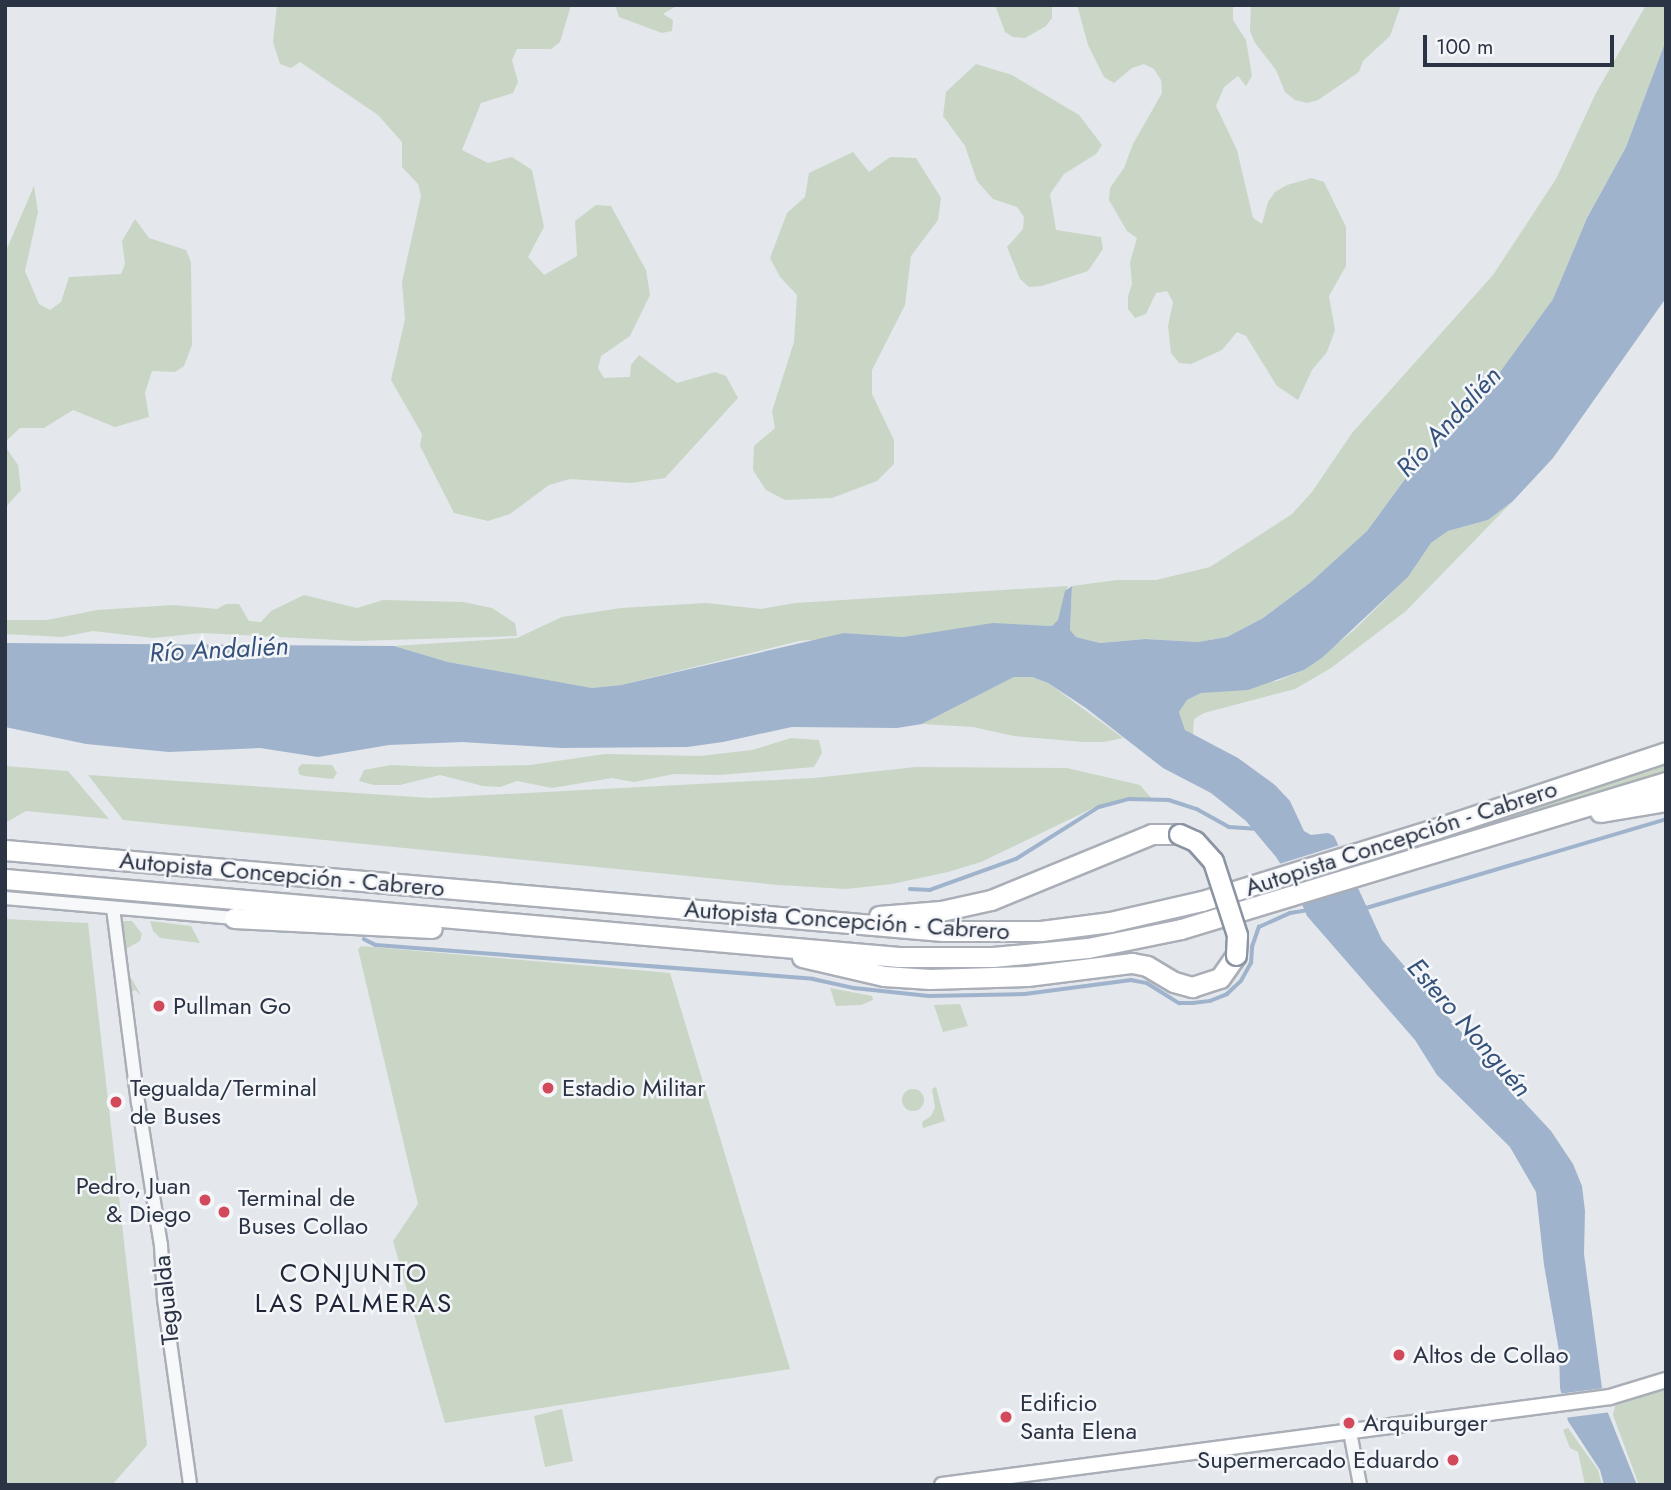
<!DOCTYPE html>
<meta charset="utf-8">
<style>
body{margin:0}
#map{position:relative;width:1671px;height:1490px;overflow:hidden;background:#e4e7ec;font-family:Jost,sans-serif}
div>[style]{position:absolute}
[style*='--x']{left:calc(var(--x)*1px);top:calc(var(--y)*1px);width:calc(var(--w)*1px);rotate:calc(var(--a)*1deg)}
.green>*{inset:0;background:#c9d6c5}
.round{border-radius:50%}
.water>*{inset:0;background:#9fb4cc}
.pier>*{inset:0;background:#e4e7ec}
.stream>*{height:3.5px;margin:-1.75px;padding:0 1.75px;transform-origin:1.75px;border-radius:1.75px;background:#9fb4cc}
.roads{filter:drop-shadow(2px 0 #a9aeb7) drop-shadow(-2px 0 #a9aeb7) drop-shadow(0 2px #a9aeb7) drop-shadow(0 -2px #a9aeb7)}
.tertiary>*{height:12px;margin:-6px;padding:0 6px;transform-origin:6px;border-radius:6px;background:#f7f8fa}
.secondary>*{height:14px;margin:-7px;padding:0 7px;transform-origin:7px;border-radius:7px;background:#fff}
.motorway>*{height:19px;margin:-9.5px;padding:0 9.5px;transform-origin:9.5px;border-radius:9.5px;background:#fff}
.bridges{filter:drop-shadow(2px 0 #8b94a3) drop-shadow(-2px 0 #8b94a3) drop-shadow(0 2px #8b94a3) drop-shadow(0 -2px #8b94a3)}
.motorway-bridge>*{height:19px;margin:-9.5px;padding:0 9.5px;transform-origin:9.5px;border-radius:9.5px;background:#fff}
.dots>*{width:19px;height:19px;translate:-50% -50%;box-sizing:border-box;border:4px solid #f4f6f9;border-radius:50%}
span{translate:-50% -50%;white-space:nowrap;text-align:center;line-height:1.15;-webkit-text-stroke:5px #f4f6f9;paint-order:stroke}
.street-label{font-size:24px;color:#2b3445}
.poi-label{font-size:24px;color:#2b3445}
.left{translate:0 -50%;text-align:left}
.right{translate:-100% -50%;text-align:right}
.water-label{font-size:26px;color:#34527a;font-style:italic}
.neighbourhood-label{font-size:26px;color:#1d2536;letter-spacing:2px}
.frame{position:absolute;inset:0;border:7px solid #2b3445;pointer-events:none}
.scale{position:absolute;left:1423px;top:35px;width:191px;height:32px;box-sizing:border-box;border:4px solid #2b3445;border-top:0;padding-left:9px;font-size:21px;line-height:24px;white-space:nowrap;color:#2b3445;-webkit-text-stroke:5px #f4f6f9;paint-order:stroke}
</style>
<div id="map">
<div class="green">
<i style="clip-path:polygon(277px 5px,571px 5px,560px 42px,551px 49px,517px 49px,512px 60px,518px 82px,513px 93px,481px 103px,462px 150px,488px 163px,512px 157px,532px 170px,544px 227px,528px 257px,544px 275px,577px 256px,575px 221px,596px 205px,611px 206px,646px 270px,650px 295px,630px 336px,601px 356px,598px 368px,604px 378px,630px 377px,631px 365px,639px 355px,677px 383px,715px 372px,726px 376px,738px 398px,665px 478px,631px 483px,570px 479px,549px 485px,510px 514px,488px 521px,454px 513px,420px 446px,422px 434px,391px 380px,405px 319px,402px 282px,421px 196px,418px 184px,402px 167px,402px 142px,378px 115px,300px 62px,291px 68px,280px 64px,273px 42px)"></i>
<i style="clip-path:polygon(615px 5px,678px 5px,663px 14px,673px 20px,672px 31px,662px 33px,619px 17px)"></i>
<i style="clip-path:polygon(995px 5px,1052px 5px,1052px 18px,1046px 26px,1025px 38px,1013px 37px,1005px 32px)"></i>
<i style="clip-path:polygon(1077px 5px,1233px 5px,1233px 20px,1246px 40px,1252px 76px,1246px 86px,1238px 76px,1224px 87px,1216px 106px,1237px 150px,1253px 218px,1262px 224px,1268px 202px,1275px 192px,1287px 185px,1312px 178px,1324px 182px,1346px 227px,1346px 266px,1329px 296px,1335px 330px,1327px 352px,1312px 370px,1298px 400px,1277px 386px,1246px 336px,1237px 332px,1222px 350px,1191px 364px,1179px 363px,1171px 353px,1168px 326px,1173px 302px,1167px 291px,1156px 293px,1146px 314px,1135px 318px,1128px 309px,1128px 296px,1132px 284px,1130px 262px,1137px 238px,1127px 231px,1109px 200px,1110px 188px,1124px 168px,1133px 144px,1162px 93px,1161px 80px,1154px 69px,1144px 64px,1132px 68px,1114px 83px,1104px 77px,1088px 45px)"></i>
<i style="clip-path:polygon(1251px 5px,1401px 5px,1390px 36px,1363px 61px,1359px 72px,1318px 100px,1307px 103px,1295px 100px,1285px 92px,1276px 70px,1255px 43px,1250px 31px)"></i>
<i style="clip-path:polygon(1646px 5px,1666px 5px,1666px 40px,1626px 147px,1587px 218px,1553px 299px,1497px 376px,1408px 475px,1367px 531px,1311px 582px,1263px 618px,1227px 637px,1198px 642px,1145px 639px,1100px 643px,1076px 637px,1070px 631px,1072px 586px,1117px 580px,1156px 580px,1210px 567px,1292px 514px,1312px 492px,1352px 433px,1493px 275px,1556px 179px,1596px 93px)"></i>
<i style="clip-path:polygon(976px 64px,1012px 75px,1079px 115px,1102px 145px,1096px 154px,1064px 174px,1050px 194px,1056px 230px,1101px 237px,1103px 249px,1088px 271px,1042px 286px,1029px 287px,1020px 279px,1007px 247px,1023px 229px,1024px 217px,1017px 207px,993px 199px,977px 181px,965px 146px,943px 116px,946px 92px)"></i>
<i style="clip-path:polygon(853px 152px,869px 172px,890px 157px,916px 158px,941px 198px,938px 220px,911px 256px,905px 305px,872px 370px,872px 394px,894px 440px,894px 464px,877px 481px,832px 498px,785px 500px,766px 490px,753px 470px,754px 446px,775px 428px,772px 411px,794px 342px,797px 295px,780px 277px,770px 258px,787px 213px,805px 197px,809px 173px)"></i>
<i style="clip-path:polygon(34px 186px,38px 212px,25px 271px,39px 304px,50px 310px,61px 302px,69px 277px,121px 274px,125px 264px,122px 241px,135px 219px,149px 238px,186px 250px,191px 262px,192px 345px,184px 366px,175px 372px,152px 371px,145px 393px,149px 417px,115px 427px,73px 410px,44px 428px,20px 428px,5px 442px,5px 253px)"></i>
<i style="clip-path:polygon(5px 446px,18px 465px,21px 490px,5px 508px)"></i>
<i style="clip-path:polygon(1513px 501px,1406px 611px,1331px 668px,1295px 689px,1204px 713px,1194px 719px,1193px 735px,1185px 730px,1179px 712px,1187px 700px,1201px 693px,1277px 681px,1304px 670px,1353px 631px,1408px 577px,1431px 543px,1448px 531px,1488px 520px)"></i>
<i style="clip-path:polygon(1068px 586px,1058px 621px,1052px 626px,999px 624px,903px 637px,844px 633px,826px 639px,799px 641px,621px 685px,592px 688px,448px 662px,394px 646px,517px 638px,562px 617px,621px 608px,706px 603px,761px 609px,795px 603px)"></i>
<i style="clip-path:polygon(304px 595px,357px 608px,383px 600px,463px 602px,492px 608px,515px 623px,517px 636px,357px 641px,203px 633px,153px 638px,93px 631px,62px 637px,5px 634px,5px 620px,47px 620px,97px 610px,173px 605px,217px 609px,226px 604px,239px 604px,249px 621px,261px 622px,271px 611px)"></i>
<i style="clip-path:polygon(1014px 677px,1032px 677px,1048px 683px,1123px 738px,1104px 742px,1083px 742px,1014px 736px,973px 727px,922px 724px)"></i>
<i style="clip-path:polygon(791px 738px,819px 740px,822px 753px,814px 767px,719px 775px,674px 774px,634px 782px,612px 778px,552px 788px,517px 781px,500px 787px,483px 786px,440px 775px,400px 785px,374px 785px,359px 781px,364px 770px,391px 765px,433px 767px,530px 765px,605px 754px,700px 756px,752px 750px)"></i>
<i style="clip-path:polygon(1666px 763px,1666px 773px,1427px 846px,1629px 775px)"></i>
<i style="clip-path:polygon(302px 764px,332px 765px,337px 773px,333px 779px,304px 776px,299px 774px,298px 768px)"></i>
<i style="clip-path:polygon(5px 766px,68px 771px,109px 819px,26px 811px,5px 823px)"></i>
<i style="clip-path:polygon(916px 767px,1067px 768px,1140px 785px,1151px 798px,1129px 799px,1093px 808px,981px 862px,948px 872px,892px 884px,846px 889px,778px 885px,123px 820px,88px 775px,431px 798px,814px 778px)"></i>
<i style="clip-path:polygon(5px 919px,88px 923px,147px 1445px,112px 1485px,5px 1485px)"></i>
<i style="clip-path:polygon(122px 921px,132px 921px,142px 934px,140px 941px,124px 950px,127px 971px,141px 995px,135px 990px,130px 993px,118px 927px)"></i>
<i style="clip-path:polygon(150px 921px,191px 926px,200px 943px,160px 938px,153px 931px)"></i>
<i style="clip-path:polygon(361px 946px,670px 973px,790px 1369px,445px 1423px,393px 1241px,418px 1204px,358px 949px)"></i>
<i style="clip-path:polygon(830px 988px,872px 996px,873px 1000px,861px 1005px,836px 1006px)"></i>
<i style="clip-path:polygon(960px 1004px,968px 1026px,943px 1032px,934px 1005px)"></i>
<i style="clip-path:polygon(936px 1087px,945px 1121px,923px 1128px,922px 1122px,931px 1116px,935px 1108px,932px 1089px)"></i>
<i class="round" style="left:902px;top:1089px;width:22px;height:22px"></i>
<i style="clip-path:polygon(1666px 1387px,1666px 1485px,1639px 1485px,1613px 1415px,1616px 1402px)"></i>
<i style="clip-path:polygon(562px 1409px,573px 1461px,545px 1467px,534px 1416px)"></i>
<i style="clip-path:polygon(1568px 1428px,1598px 1470px,1602px 1485px,1585px 1485px,1578px 1452px,1570px 1448px,1563px 1430px)"></i>
</div>
<div class="water">
<i style="clip-path:polygon(1666px 40px,1666px 298px,1553px 458px,1513px 501px,1488px 520px,1448px 531px,1431px 543px,1408px 577px,1323px 657px,1304px 670px,1248px 690px,1201px 693px,1187px 700px,1179px 712px,1185px 730px,1238px 758px,1275px 785px,1290px 801px,1304px 831px,1311px 835px,1328px 833px,1334px 836px,1382px 940px,1486px 1061px,1551px 1131px,1573px 1164px,1582px 1186px,1585px 1211px,1584px 1254px,1602px 1388px,1606px 1408px,1637px 1485px,1604px 1485px,1600px 1470px,1568px 1421px,1560px 1388px,1559px 1351px,1544px 1265px,1536px 1192px,1510px 1147px,1437px 1075px,1415px 1040px,1307px 916px,1293px 883px,1276px 857px,1246px 821px,1211px 793px,1163px 768px,1086px 708px,1048px 683px,1032px 677px,1014px 677px,922px 724px,897px 728px,792px 727px,723px 742px,687px 747px,561px 748px,462px 742px,389px 745px,318px 757px,260px 748px,169px 752px,86px 744px,5px 727px,5px 643px,394px 646px,448px 662px,592px 688px,621px 685px,844px 633px,903px 637px,993px 623px,1052px 626px,1058px 620px,1065px 591px,1072px 586px,1070px 630px,1076px 637px,1100px 643px,1145px 639px,1198px 642px,1227px 637px,1263px 618px,1311px 582px,1367px 531px,1408px 475px,1497px 376px,1553px 299px,1587px 218px,1626px 147px)"></i>
</div>
<div class="pier">
<i style="clip-path:polygon(1343px 844px,1361px 886px,1298px 906px,1276px 865px)"></i>
<i style="clip-path:polygon(1605px 1388px,1611px 1412px,1564px 1418px,1558px 1394px)"></i>
</div>
<div class="stream">
<i style="--x:910;--y:889;--w:20;--a:3"></i>
<i style="--x:930;--y:890;--w:91;--a:-19.8"></i>
<i style="--x:1016;--y:859;--w:98;--a:-32.1"></i>
<i style="--x:1099;--y:807;--w:31;--a:-15"></i>
<i style="--x:1129;--y:799;--w:40;--a:1.4"></i>
<i style="--x:1169;--y:800;--w:29;--a:18"></i>
<i style="--x:1197;--y:809;--w:37;--a:29"></i>
<i style="--x:1229;--y:827;--w:26;--a:4"></i>
<i style="--x:1363;--y:909;--w:316;--a:-16.5"></i>
<i style="--x:364;--y:939;--w:13;--a:27"></i>
<i style="--x:376;--y:945;--w:438;--a:4.4"></i>
<i style="--x:813;--y:979;--w:42;--a:12.4"></i>
<i style="--x:854;--y:988;--w:75;--a:6.1"></i>
<i style="--x:929;--y:996;--w:96;--a:-1.2"></i>
<i style="--x:1025;--y:994;--w:107;--a:-7.5"></i>
<i style="--x:1131;--y:980;--w:16;--a:11"></i>
<i style="--x:1147;--y:983;--w:38;--a:32"></i>
<i style="--x:1179;--y:1003;--w:14;--a:0"></i>
<i style="--x:1193;--y:1003;--w:17;--a:-7"></i>
<i style="--x:1210;--y:1001;--w:18;--a:-22"></i>
<i style="--x:1227;--y:994;--w:19;--a:-43"></i>
<i style="--x:1241;--y:981;--w:21;--a:-61"></i>
<i style="--x:1251;--y:963;--w:16;--a:-86"></i>
<i style="--x:1252;--y:947;--w:21;--a:-71"></i>
<i style="--x:1259;--y:927;--w:34;--a:-24"></i>
<i style="--x:1290;--y:913;--w:18;--a:-9"></i>
</div>
<div class="roads">
<div class="tertiary">
<i style="--x:5;--y:898;--w:230;--a:5"></i>
<i style="--x:113;--y:908;--w:196;--a:82.7"></i>
<i style="--x:138;--y:1102;--w:145;--a:80.9"></i>
<i style="--x:161;--y:1245;--w:54;--a:86.8"></i>
<i style="--x:164;--y:1299;--w:188;--a:82"></i>
<i style="--x:1350;--y:1432;--w:54;--a:79.3"></i>
</div>
<div class="secondary">
<i style="--x:942;--y:1485;--w:674;--a:-7.5"></i>
<i style="--x:1610;--y:1397;--w:59;--a:-16.9"></i>
</div>
<div class="motorway">
<i style="--x:1600;--y:812;--w:67;--a:-9.5"></i>
<i style="--x:5;--y:850;--w:941;--a:4.94"></i>
<i style="--x:943;--y:931;--w:98;--a:0"></i>
<i style="--x:1041;--y:931;--w:70;--a:-7.4"></i>
<i style="--x:1110;--y:922;--w:94;--a:-12.9"></i>
<i style="--x:1202;--y:901;--w:244;--a:-17.2"></i>
<i style="--x:1435;--y:829;--w:243;--a:-18.4"></i>
<i style="--x:5;--y:879;--w:897;--a:4.99"></i>
<i style="--x:899;--y:957;--w:94;--a:0"></i>
<i style="--x:993;--y:957;--w:95;--a:-5.4"></i>
<i style="--x:1088;--y:948;--w:95;--a:-11.5"></i>
<i style="--x:1181;--y:929;--w:507;--a:-16.86"></i>
<i style="--x:879;--y:916;--w:62;--a:-4.6"></i>
<i style="--x:941;--y:911;--w:51;--a:-12.4"></i>
<i style="--x:991;--y:900;--w:174;--a:-22.3"></i>
<i style="--x:1152;--y:834;--w:27;--a:0"></i>
<i style="--x:234;--y:918;--w:198;--a:2.9"></i>
<i style="--x:802;--y:957;--w:84;--a:13"></i>
<i style="--x:884;--y:976;--w:46;--a:3.7"></i>
<i style="--x:930;--y:979;--w:97;--a:-1.8"></i>
<i style="--x:1027;--y:976;--w:106;--a:-7.1"></i>
<i style="--x:1132;--y:963;--w:15;--a:11"></i>
<i style="--x:1147;--y:966;--w:31;--a:31"></i>
<i style="--x:1174;--y:982;--w:19;--a:16"></i>
<i style="--x:1192;--y:987;--w:29;--a:-18"></i>
<i style="--x:1220;--y:978;--w:28;--a:-55"></i>
</div>
</div>
<div class="bridges">
<div class="motorway-bridge">
<i style="--x:1179;--y:834;--w:17;--a:24"></i>
<i style="--x:1195;--y:841;--w:27;--a:48"></i>
<i style="--x:1213;--y:861;--w:78;--a:72"></i>
<i style="--x:1237;--y:935;--w:20;--a:93"></i>
</div>
</div>
<div class="dots">
<i style="left:159px;top:1006px;background:#d1495b"></i>
<i style="left:548px;top:1088px;background:#d1495b"></i>
<i style="left:116px;top:1102px;background:#d1495b"></i>
<i style="left:205px;top:1200px;background:#d1495b"></i>
<i style="left:224px;top:1212px;background:#d1495b"></i>
<i style="left:1399px;top:1355px;background:#d1495b"></i>
<i style="left:1006px;top:1417px;background:#d1495b"></i>
<i style="left:1349px;top:1423px;background:#d1495b"></i>
<i style="left:1453px;top:1460px;background:#d1495b"></i>
</div>
<div class="street-label">
<span style="left:1401px;top:838px;rotate:-18deg">Autopista Concepción - Cabrero</span>
<span style="left:282px;top:874px;rotate:5deg">Autopista Concepción - Cabrero</span>
<span style="left:847px;top:920px;rotate:4deg">Autopista Concepción - Cabrero</span>
<span style="left:166px;top:1300px;rotate:-96deg">Tegualda</span>
</div>
<div class="poi-label">
<span class="left" style="left:173px;top:1006px">Pullman Go</span>
<span class="left" style="left:130px;top:1102px">Tegualda/Terminal<br>de Buses</span>
<span class="left" style="left:562px;top:1088px">Estadio Militar</span>
<span class="right" style="left:191px;top:1200px">Pedro, Juan<br>&amp; Diego</span>
<span class="left" style="left:238px;top:1212px">Terminal de<br>Buses Collao</span>
<span class="left" style="left:1413px;top:1355px">Altos de Collao</span>
<span class="left" style="left:1020px;top:1417px">Edificio<br>Santa Elena</span>
<span class="left" style="left:1363px;top:1423px">Arquiburger</span>
<span class="right" style="left:1439px;top:1460px">Supermercado Eduardo</span>
</div>
<div class="water-label">
<span style="left:1449px;top:422px;rotate:-47deg">Río Andalién</span>
<span style="left:219px;top:650px;rotate:-3deg">Río Andalién</span>
<span style="left:1469px;top:1028px;rotate:49deg">Estero Nonguén</span>
</div>
<div class="neighbourhood-label">
<span style="left:354px;top:1289px">CONJUNTO<br>LAS PALMERAS</span>
</div>
<div class="frame"></div>
<div class="scale">100 m</div>
</div>
